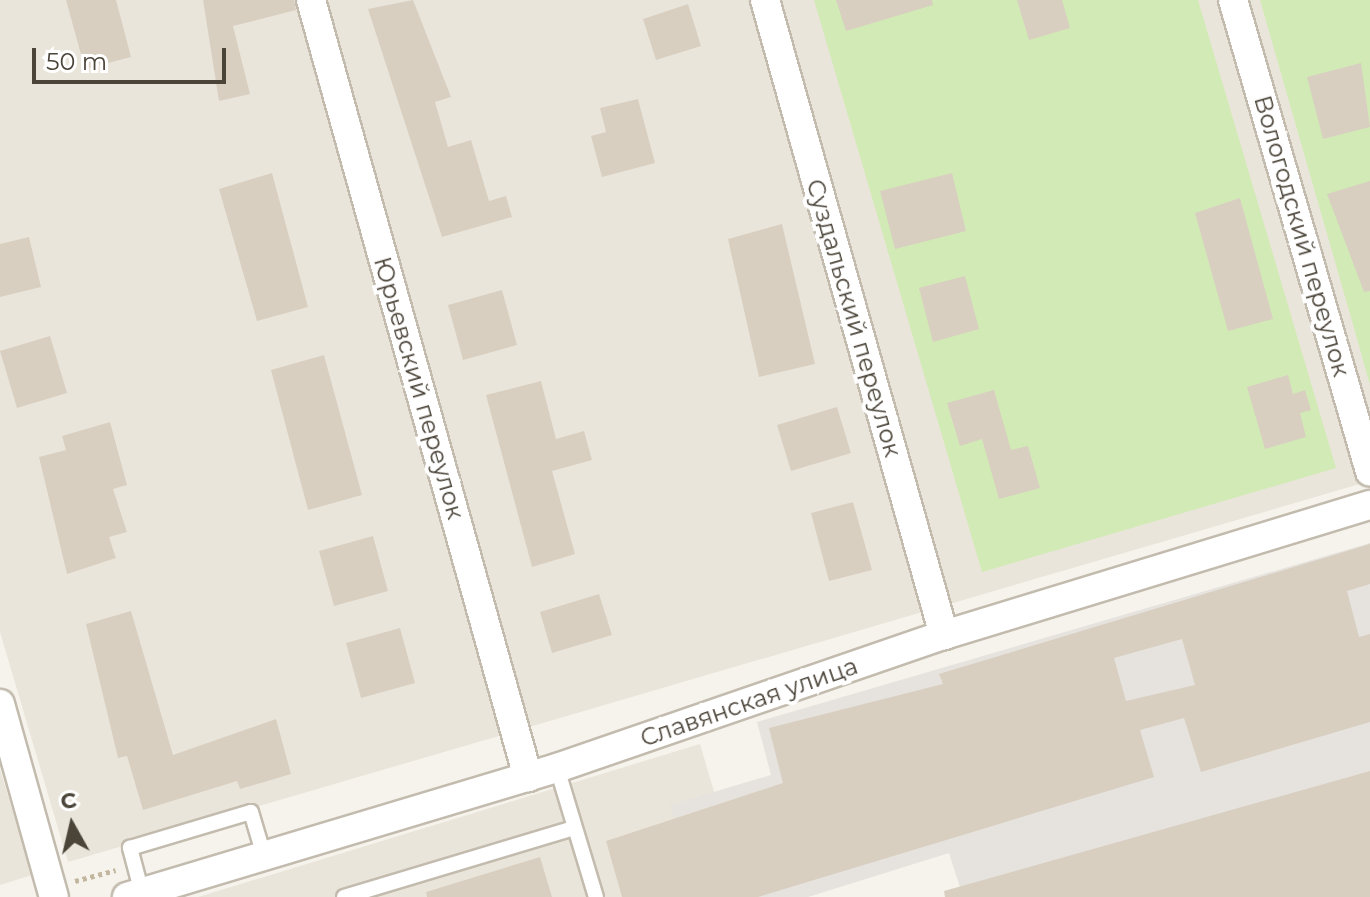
<!DOCTYPE html>
<meta charset="utf-8">
<style>
body{margin:0}
#map{position:relative;width:1370px;height:897px;overflow:hidden;background:#f6f3ec;font-family:Montserrat,sans-serif}
div>[style]{position:absolute}
[style*='--x']{left:calc(var(--x)*1px);top:calc(var(--y)*1px);width:calc(var(--w)*1px);rotate:calc(var(--a)*1deg)}
.residential>*{inset:0;background:#eae5da}
.industrial>*{inset:0;background:#e6e2dd}
.green>*{inset:0;background:#d2eab5}
.building>*{inset:0;background:#d8cfc1}
.path>*{height:5px;margin-top:-2.5px;transform-origin:0;background:repeating-linear-gradient(90deg,#c4b79f 0 4px,transparent 0 8px)}
.roads{filter:drop-shadow(2px 0 #c2bbae) drop-shadow(-2px 0 #c2bbae) drop-shadow(0 2px #c2bbae) drop-shadow(0 -2px #c2bbae)}
.service>*{height:14px;margin:-7px;padding:0 7px;transform-origin:7px;border-radius:7px;background:#fff}
.minor>*{height:28px;margin:-14px;padding:0 14px;transform-origin:14px;border-radius:14px;background:#fff}
span{translate:-50% -50%;white-space:nowrap;text-align:center;line-height:1.15;-webkit-text-stroke:8px #fff;paint-order:stroke}
.street-label{font-size:24px;color:#4b4439}
.north{position:absolute;left:32px;top:785px;width:80px;height:80px;-webkit-text-stroke:6px #fff;paint-order:stroke;rotate:352deg;font-size:22px;font-weight:700;line-height:32px;text-align:center;color:#4b4439}
.north::after{content:'';display:block;margin:auto;width:28px;height:36px;background:#4b4439;clip-path:polygon(50% 0,100% 100%,50% 72%,0 100%)}
.scale{position:absolute;left:32px;top:48px;width:194px;height:36px;box-sizing:border-box;border:4px solid #4b4439;border-top:0;padding-left:10px;font-size:24px;line-height:28px;white-space:nowrap;color:#4b4439;-webkit-text-stroke:6px #fff;paint-order:stroke}
</style>
<div id="map">
<div class="residential">
<i style="clip-path:polygon(0 0,1370px 0,1370px 481px,68px 862px,0 632px)"></i>
<i style="clip-path:polygon(700px 744px,745px 897px,198px 897px)"></i>
<i style="clip-path:polygon(0 769px,32px 875px,0 885px)"></i>
</div>
<div class="industrial">
<i style="clip-path:polygon(1370px 543px,1370px 897px,963px 897px,949px 853px,808px 897px,699px 897px,670px 805px,771px 775px,757px 722px)"></i>
</div>
<div class="green">
<i style="clip-path:polygon(814px 0,1198px 0,1336px 468px,982px 572px)"></i>
<i style="clip-path:polygon(1260px 0,1370px 0,1370px 385px,1354px 328px)"></i>
</div>
<div class="building">
<i style="clip-path:polygon(66px 0,116px 0,131px 57px,85px 69px)"></i>
<i style="clip-path:polygon(203px 0,294px 0,296px 10px,233px 26px,250px 94px,219px 101px)"></i>
<i style="clip-path:polygon(413px 0,451px 97px,435px 102px,448px 147px,471px 140px,489px 201px,506px 196px,512px 217px,442px 237px,368px 9px)"></i>
<i style="clip-path:polygon(836px 0,932px 0,933px 5px,846px 31px)"></i>
<i style="clip-path:polygon(1017px 0,1062px 0,1070px 28px,1029px 40px)"></i>
<i style="clip-path:polygon(688px 4px,701px 46px,656px 60px,643px 19px)"></i>
<i style="clip-path:polygon(1361px 63px,1370px 127px,1323px 139px,1307px 77px)"></i>
<i style="clip-path:polygon(638px 99px,655px 163px,602px 177px,591px 136px,606px 132px,600px 108px)"></i>
<i style="clip-path:polygon(272px 173px,308px 307px,257px 321px,219px 189px)"></i>
<i style="clip-path:polygon(952px 173px,966px 231px,895px 249px,880px 191px)"></i>
<i style="clip-path:polygon(1370px 181px,1370px 291px,1364px 292px,1327px 194px)"></i>
<i style="clip-path:polygon(1240px 198px,1273px 319px,1228px 331px,1195px 213px)"></i>
<i style="clip-path:polygon(782px 224px,815px 364px,759px 377px,728px 239px)"></i>
<i style="clip-path:polygon(29px 237px,41px 287px,0 297px,0 244px)"></i>
<i style="clip-path:polygon(965px 276px,979px 329px,933px 342px,919px 288px)"></i>
<i style="clip-path:polygon(502px 290px,517px 345px,463px 360px,448px 305px)"></i>
<i style="clip-path:polygon(50px 336px,67px 393px,17px 408px,0 351px)"></i>
<i style="clip-path:polygon(324px 355px,362px 495px,308px 510px,271px 370px)"></i>
<i style="clip-path:polygon(1288px 375px,1293px 394px,1305px 390px,1311px 410px,1300px 413px,1306px 437px,1265px 449px,1247px 387px)"></i>
<i style="clip-path:polygon(541px 381px,556px 439px,584px 431px,592px 460px,552px 471px,575px 554px,532px 567px,486px 395px)"></i>
<i style="clip-path:polygon(994px 390px,1011px 450px,1028px 446px,1040px 488px,999px 499px,982px 439px,960px 446px,947px 403px)"></i>
<i style="clip-path:polygon(837px 407px,851px 453px,791px 471px,777px 425px)"></i>
<i style="clip-path:polygon(110px 422px,127px 485px,113px 489px,127px 532px,109px 537px,116px 558px,67px 574px,39px 457px,66px 450px,62px 436px)"></i>
<i style="clip-path:polygon(853px 502px,872px 570px,829px 581px,811px 513px)"></i>
<i style="clip-path:polygon(373px 536px,388px 591px,334px 606px,319px 551px)"></i>
<i style="clip-path:polygon(evenodd,1370px 544px,1370px 584px,1347px 591px,1359px 637px,1370px 634px,1370px 722px,1201px 772px,1184px 718px,1140px 730px,1154px 777px,758px 897px,622px 897px,606px 841px,783px 783px,769px 728px,943px 684px,939px 674px,1370px 544px,1182px 639px,1195px 685px,1126px 701px,1114px 658px,1182px 639px)"></i>
<i style="clip-path:polygon(599px 594px,612px 635px,552px 653px,540px 612px)"></i>
<i style="clip-path:polygon(131px 611px,173px 755px,276px 719px,291px 774px,240px 789px,237px 781px,143px 810px,127px 756px,118px 758px,86px 624px)"></i>
<i style="clip-path:polygon(400px 628px,415px 683px,361px 698px,346px 643px)"></i>
<i style="clip-path:polygon(1370px 771px,1370px 897px,945px 897px,944px 891px)"></i>
<i style="clip-path:polygon(540px 857px,552px 897px,427px 897px,426px 892px)"></i>
</div>
<div class="path">
<i style="--x:75;--y:881;--w:42;--a:-15"></i>
</div>
<div class="roads">
<div class="service">
<i style="--x:557;--y:768;--w:135;--a:73.2"></i>
<i style="--x:142;--y:893;--w:47;--a:-104.9"></i>
<i style="--x:130;--y:848;--w:126;--a:-16.6"></i>
<i style="--x:251;--y:812;--w:46;--a:73.5"></i>
<i style="--x:344;--y:897;--w:240;--a:-16.7"></i>
</div>
<div class="minor">
<i style="--x:311;--y:0;--w:807;--a:74.4"></i>
<i style="--x:765;--y:0;--w:660;--a:74.26"></i>
<i style="--x:1233;--y:0;--w:491;--a:73.8"></i>
<i style="--x:0;--y:704;--w:200;--a:74.4"></i>
<i style="--x:127;--y:897;--w:449;--a:-16.7"></i>
<i style="--x:557;--y:768;--w:409;--a:-19"></i>
<i style="--x:944;--y:635;--w:445;--a:-17"></i>
</div>
</div>
<div class="street-label">
<span style="left:1302px;top:236px;rotate:74deg">Вологодский переулок</span>
<span style="left:854px;top:318px;rotate:74deg">Суздальский переулок</span>
<span style="left:419px;top:388px;rotate:74deg">Юрьевский переулок</span>
<span style="left:749px;top:702px;rotate:-19deg">Славянская улица</span>
</div>
<div class="north">С</div>
<div class="scale">50 m</div>
</div>
